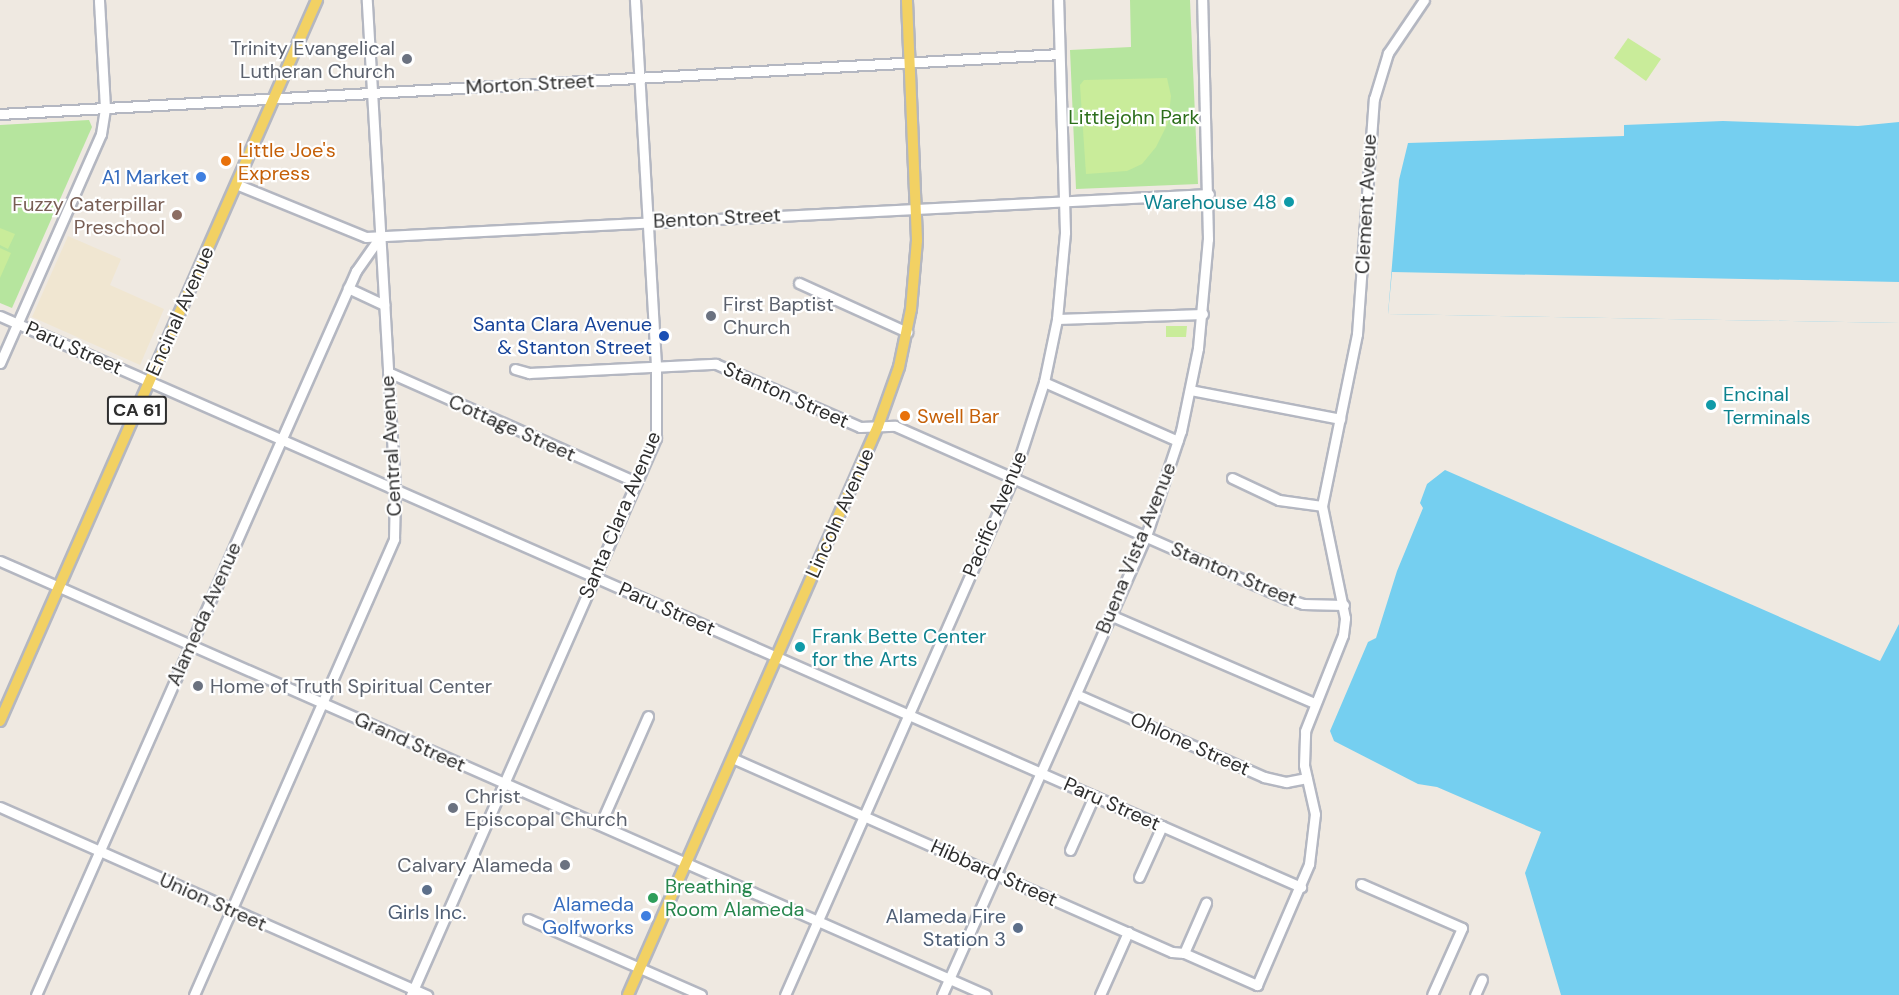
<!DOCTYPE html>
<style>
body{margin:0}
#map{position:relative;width:1899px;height:995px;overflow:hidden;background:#efe9e1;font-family:"DM Sans",sans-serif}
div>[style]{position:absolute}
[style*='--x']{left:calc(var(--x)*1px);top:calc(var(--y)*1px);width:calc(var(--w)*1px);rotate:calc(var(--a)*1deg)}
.education>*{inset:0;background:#f0e6d1}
.green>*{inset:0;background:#b6e59e}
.pitch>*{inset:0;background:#c9ec9a}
.water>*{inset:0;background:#75cff0}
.pier>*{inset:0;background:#efe9e1}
.roads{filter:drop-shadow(2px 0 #b4b7c1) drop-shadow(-2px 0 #b4b7c1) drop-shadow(0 2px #b4b7c1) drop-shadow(0 -2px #b4b7c1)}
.minor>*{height:9px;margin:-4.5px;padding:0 4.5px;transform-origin:4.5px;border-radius:4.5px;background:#fff}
.major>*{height:10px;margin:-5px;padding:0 5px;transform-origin:5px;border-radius:5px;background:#f2d163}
.dots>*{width:16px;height:16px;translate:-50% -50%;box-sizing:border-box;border:3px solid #fff;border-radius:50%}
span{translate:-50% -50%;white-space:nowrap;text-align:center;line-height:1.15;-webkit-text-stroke:4.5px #fff;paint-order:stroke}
.shield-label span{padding:2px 4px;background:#fff;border:2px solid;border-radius:4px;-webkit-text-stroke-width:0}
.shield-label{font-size:18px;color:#2e2e2e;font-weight:700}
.worship-label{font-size:20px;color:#5b616d}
.right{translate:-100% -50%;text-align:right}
.left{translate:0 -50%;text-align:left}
.street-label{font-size:20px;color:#2e2e2e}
.park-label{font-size:20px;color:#2c6e1b}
.food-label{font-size:20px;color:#c56008}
.shop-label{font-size:20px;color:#366cbe}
.culture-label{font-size:20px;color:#0d838f}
.education-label{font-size:20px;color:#785e54}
.transit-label{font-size:20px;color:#164399}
.leisure-label{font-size:20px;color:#27864d}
.service-label{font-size:20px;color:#4e5e75}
</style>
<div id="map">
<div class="education">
<i style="clip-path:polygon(68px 236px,121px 259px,110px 285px,164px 309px,140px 365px,32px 317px)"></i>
</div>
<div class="green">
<i style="clip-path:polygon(1130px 0,1190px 0,1198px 184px,1076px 189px,1070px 50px,1131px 47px)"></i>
<i style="clip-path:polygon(89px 120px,92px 127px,12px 308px,0 303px,0 125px)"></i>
</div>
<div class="pitch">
<i style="clip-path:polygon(1628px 38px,1661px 59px,1646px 81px,1614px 58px)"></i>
<i style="clip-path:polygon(1167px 78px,1171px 96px,1168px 123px,1156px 147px,1142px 164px,1127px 171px,1086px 174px,1080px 85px,1084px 80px)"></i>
<i style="clip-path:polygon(0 228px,15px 234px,8px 249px,0 245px)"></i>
<i style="clip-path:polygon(0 248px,11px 253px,0 278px)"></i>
<i style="clip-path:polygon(1166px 326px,1187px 326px,1186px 337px,1166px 337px)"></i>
</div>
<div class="water">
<i style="clip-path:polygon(1723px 121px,1858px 126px,1899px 122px,1899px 323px,1388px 314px,1399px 180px,1408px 143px,1624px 136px,1624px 125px)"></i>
<i style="clip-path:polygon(1445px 470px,1880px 661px,1899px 624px,1899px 995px,1561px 995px,1525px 873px,1541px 832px,1437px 787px,1418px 784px,1334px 741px,1330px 731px,1368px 642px,1376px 638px,1397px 571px,1423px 508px,1420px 503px,1427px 484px)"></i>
</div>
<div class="pier">
<i style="clip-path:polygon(1392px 272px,1899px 282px,1899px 323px,1388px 314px)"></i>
</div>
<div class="roads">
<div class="minor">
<i style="--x:0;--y:114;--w:1061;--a:-3.24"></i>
<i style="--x:236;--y:184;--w:140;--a:22.2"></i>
<i style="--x:366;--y:237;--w:844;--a:-2.92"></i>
<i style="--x:799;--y:283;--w:119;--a:24.4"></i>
<i style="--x:348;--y:288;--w:40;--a:25"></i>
<i style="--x:0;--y:316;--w:1421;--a:23.7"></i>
<i style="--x:1057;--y:319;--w:146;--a:-2"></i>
<i style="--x:0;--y:363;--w:250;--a:-66.2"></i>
<i style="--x:101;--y:134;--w:26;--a:-81"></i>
<i style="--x:105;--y:108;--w:108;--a:-93.2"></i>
<i style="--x:515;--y:369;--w:15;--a:16"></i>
<i style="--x:529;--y:373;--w:187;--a:-2.8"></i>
<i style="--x:716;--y:364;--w:157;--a:23.6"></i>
<i style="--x:860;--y:427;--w:35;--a:-2"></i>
<i style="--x:895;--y:426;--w:429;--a:23.8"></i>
<i style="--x:1288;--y:599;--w:16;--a:18"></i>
<i style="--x:1303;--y:604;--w:41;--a:1.4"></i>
<i style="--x:388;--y:372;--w:271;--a:23.9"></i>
<i style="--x:1044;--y:382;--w:146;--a:23.8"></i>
<i style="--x:1190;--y:390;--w:153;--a:10.9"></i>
<i style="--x:1232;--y:478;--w:52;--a:25.1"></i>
<i style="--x:1279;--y:500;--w:43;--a:7.9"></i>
<i style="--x:0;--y:561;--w:1077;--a:23.76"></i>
<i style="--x:1110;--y:615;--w:222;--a:23.3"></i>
<i style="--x:1076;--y:694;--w:206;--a:23.8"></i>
<i style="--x:1264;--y:777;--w:23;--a:13"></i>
<i style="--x:1286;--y:782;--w:21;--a:-11"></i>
<i style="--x:732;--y:758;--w:481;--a:23.8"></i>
<i style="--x:1172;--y:952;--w:12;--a:5"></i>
<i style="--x:1184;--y:953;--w:80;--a:23.7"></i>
<i style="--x:1257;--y:985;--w:132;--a:-66.7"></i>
<i style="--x:1309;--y:864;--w:50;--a:-83.2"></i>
<i style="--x:1315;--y:814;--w:50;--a:-102.7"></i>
<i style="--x:1304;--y:765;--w:34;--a:-88"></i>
<i style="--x:1305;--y:731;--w:103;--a:-68.4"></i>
<i style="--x:1343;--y:635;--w:17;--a:-83"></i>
<i style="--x:1345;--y:618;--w:114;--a:-101.6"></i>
<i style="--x:1322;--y:506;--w:176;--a:-78.5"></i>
<i style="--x:1357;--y:334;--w:236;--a:-85.9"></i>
<i style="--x:1374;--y:99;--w:48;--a:-73.1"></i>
<i style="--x:1388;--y:53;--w:64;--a:-55.8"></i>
<i style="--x:0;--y:807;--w:467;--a:23.8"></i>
<i style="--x:600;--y:825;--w:119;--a:-66.2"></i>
<i style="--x:1070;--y:850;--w:59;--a:-66"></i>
<i style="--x:1139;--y:877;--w:56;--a:-65.7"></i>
<i style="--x:1361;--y:884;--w:110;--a:23.5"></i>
<i style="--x:1462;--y:928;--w:73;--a:114.1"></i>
<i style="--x:528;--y:919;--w:189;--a:23.7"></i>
<i style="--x:1184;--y:953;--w:55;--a:-66.3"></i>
<i style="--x:36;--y:995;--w:792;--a:-66.16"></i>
<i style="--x:356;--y:271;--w:42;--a:-54.8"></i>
<i style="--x:194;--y:995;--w:498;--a:-66.3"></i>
<i style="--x:394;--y:539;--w:49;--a:-88.8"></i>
<i style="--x:395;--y:490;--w:491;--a:-93.3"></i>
<i style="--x:411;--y:995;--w:609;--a:-66.26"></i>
<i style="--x:656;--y:438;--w:73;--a:-90"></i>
<i style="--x:656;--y:365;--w:366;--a:-93.3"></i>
<i style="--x:785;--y:995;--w:565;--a:-66.2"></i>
<i style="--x:1013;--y:478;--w:101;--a:-72.1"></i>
<i style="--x:1044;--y:382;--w:64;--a:-78.3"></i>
<i style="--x:1057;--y:319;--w:87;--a:-84.7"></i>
<i style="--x:1065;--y:232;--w:232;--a:-91.7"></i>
<i style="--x:942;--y:995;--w:502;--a:-66.04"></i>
<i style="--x:1146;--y:536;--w:111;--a:-71.6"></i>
<i style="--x:1181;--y:431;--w:85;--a:-78.4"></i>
<i style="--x:1198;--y:348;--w:109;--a:-84.8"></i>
<i style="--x:1208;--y:239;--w:239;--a:-91.4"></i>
<i style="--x:1100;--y:995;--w:69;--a:-66"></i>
<i style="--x:1475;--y:995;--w:17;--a:-66"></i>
</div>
<div class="major">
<i style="--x:0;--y:721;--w:788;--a:-66.27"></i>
<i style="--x:628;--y:995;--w:621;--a:-66.28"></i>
<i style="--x:878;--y:426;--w:63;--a:-70.4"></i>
<i style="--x:899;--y:367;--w:59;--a:-78.3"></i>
<i style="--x:911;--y:309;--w:69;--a:-85"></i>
<i style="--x:917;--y:240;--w:240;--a:-92.4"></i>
</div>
</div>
<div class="dots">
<i style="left:407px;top:59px;background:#6b7280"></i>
<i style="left:226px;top:161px;background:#e8710a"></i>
<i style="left:201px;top:177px;background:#3f7fe0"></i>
<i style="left:1289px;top:202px;background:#0f9aa8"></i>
<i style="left:177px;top:215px;background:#8d6e63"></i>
<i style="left:711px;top:316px;background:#6b7280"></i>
<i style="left:664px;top:336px;background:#1a4fb4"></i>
<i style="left:1711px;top:405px;background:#0f9aa8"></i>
<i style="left:905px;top:416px;background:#e8710a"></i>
<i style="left:800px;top:647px;background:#0f9aa8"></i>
<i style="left:198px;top:686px;background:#6b7280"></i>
<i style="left:453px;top:808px;background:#6b7280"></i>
<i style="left:565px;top:865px;background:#6b7280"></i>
<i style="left:427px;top:890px;background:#5c6f8a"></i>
<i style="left:653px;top:898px;background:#2e9e5b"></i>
<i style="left:646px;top:916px;background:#3f7fe0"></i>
<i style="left:1018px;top:928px;background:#5c6f8a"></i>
</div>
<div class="shield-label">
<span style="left:137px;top:410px">CA 61</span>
</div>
<div class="worship-label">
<span class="right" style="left:395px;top:60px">Trinity Evangelical<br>Lutheran Church</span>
<span class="left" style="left:723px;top:316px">First Baptist<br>Church</span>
<span class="left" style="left:210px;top:686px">Home of Truth Spiritual Center</span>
<span class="left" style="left:465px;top:808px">Christ<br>Episcopal Church</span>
<span class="right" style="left:553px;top:865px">Calvary Alameda</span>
</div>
<div class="street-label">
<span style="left:530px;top:84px;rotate:-3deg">Morton Street</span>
<span style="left:1366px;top:204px;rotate:-87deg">Clement Aveue</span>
<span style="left:717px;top:218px;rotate:-3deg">Benton Street</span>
<span style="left:180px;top:311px;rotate:-66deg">Encinal Avenue</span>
<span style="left:74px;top:348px;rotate:24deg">Paru Street</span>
<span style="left:786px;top:395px;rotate:24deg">Stanton Street</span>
<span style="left:512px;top:428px;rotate:24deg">Cottage Street</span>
<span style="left:391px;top:446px;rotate:-93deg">Central Avenue</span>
<span style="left:840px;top:513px;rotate:-66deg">Lincoln Avenue</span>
<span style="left:995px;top:514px;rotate:-67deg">Pacific Avenue</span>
<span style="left:620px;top:515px;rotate:-67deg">Santa Clara Avenue</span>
<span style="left:1136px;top:548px;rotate:-68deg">Buena Vista Avenue</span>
<span style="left:1234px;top:574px;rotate:23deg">Stanton Street</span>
<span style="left:667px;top:609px;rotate:24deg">Paru Street</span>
<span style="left:204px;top:614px;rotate:-66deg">Alameda Avenue</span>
<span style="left:410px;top:742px;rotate:24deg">Grand Street</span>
<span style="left:1190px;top:744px;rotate:24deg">Ohlone Street</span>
<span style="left:1112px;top:804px;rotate:24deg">Paru Street</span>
<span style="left:994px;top:873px;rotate:24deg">Hibbard Street</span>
<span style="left:213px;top:902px;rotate:24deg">Union Street</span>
</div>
<div class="park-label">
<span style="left:1134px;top:117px">Littlejohn Park</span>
</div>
<div class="food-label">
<span class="left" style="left:238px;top:162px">Little Joe's<br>Express</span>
<span class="left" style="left:917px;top:416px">Swell Bar</span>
</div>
<div class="shop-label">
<span class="right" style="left:189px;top:177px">A1 Market</span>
<span class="right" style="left:634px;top:916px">Alameda<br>Golfworks</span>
</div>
<div class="culture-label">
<span class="right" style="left:1277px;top:202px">Warehouse 48</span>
<span class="left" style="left:1723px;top:406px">Encinal<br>Terminals</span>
<span class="left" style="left:812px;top:648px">Frank Bette Center<br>for the Arts</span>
</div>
<div class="education-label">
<span class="right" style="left:165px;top:216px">Fuzzy Caterpillar<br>Preschool</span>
</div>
<div class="transit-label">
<span class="right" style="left:652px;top:336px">Santa Clara Avenue<br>&amp; Stanton Street</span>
</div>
<div class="leisure-label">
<span class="left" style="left:665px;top:898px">Breathing<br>Room Alameda</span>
</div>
<div class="service-label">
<span style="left:427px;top:912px">Girls Inc.</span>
<span class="right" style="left:1006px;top:928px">Alameda Fire<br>Station 3</span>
</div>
</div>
